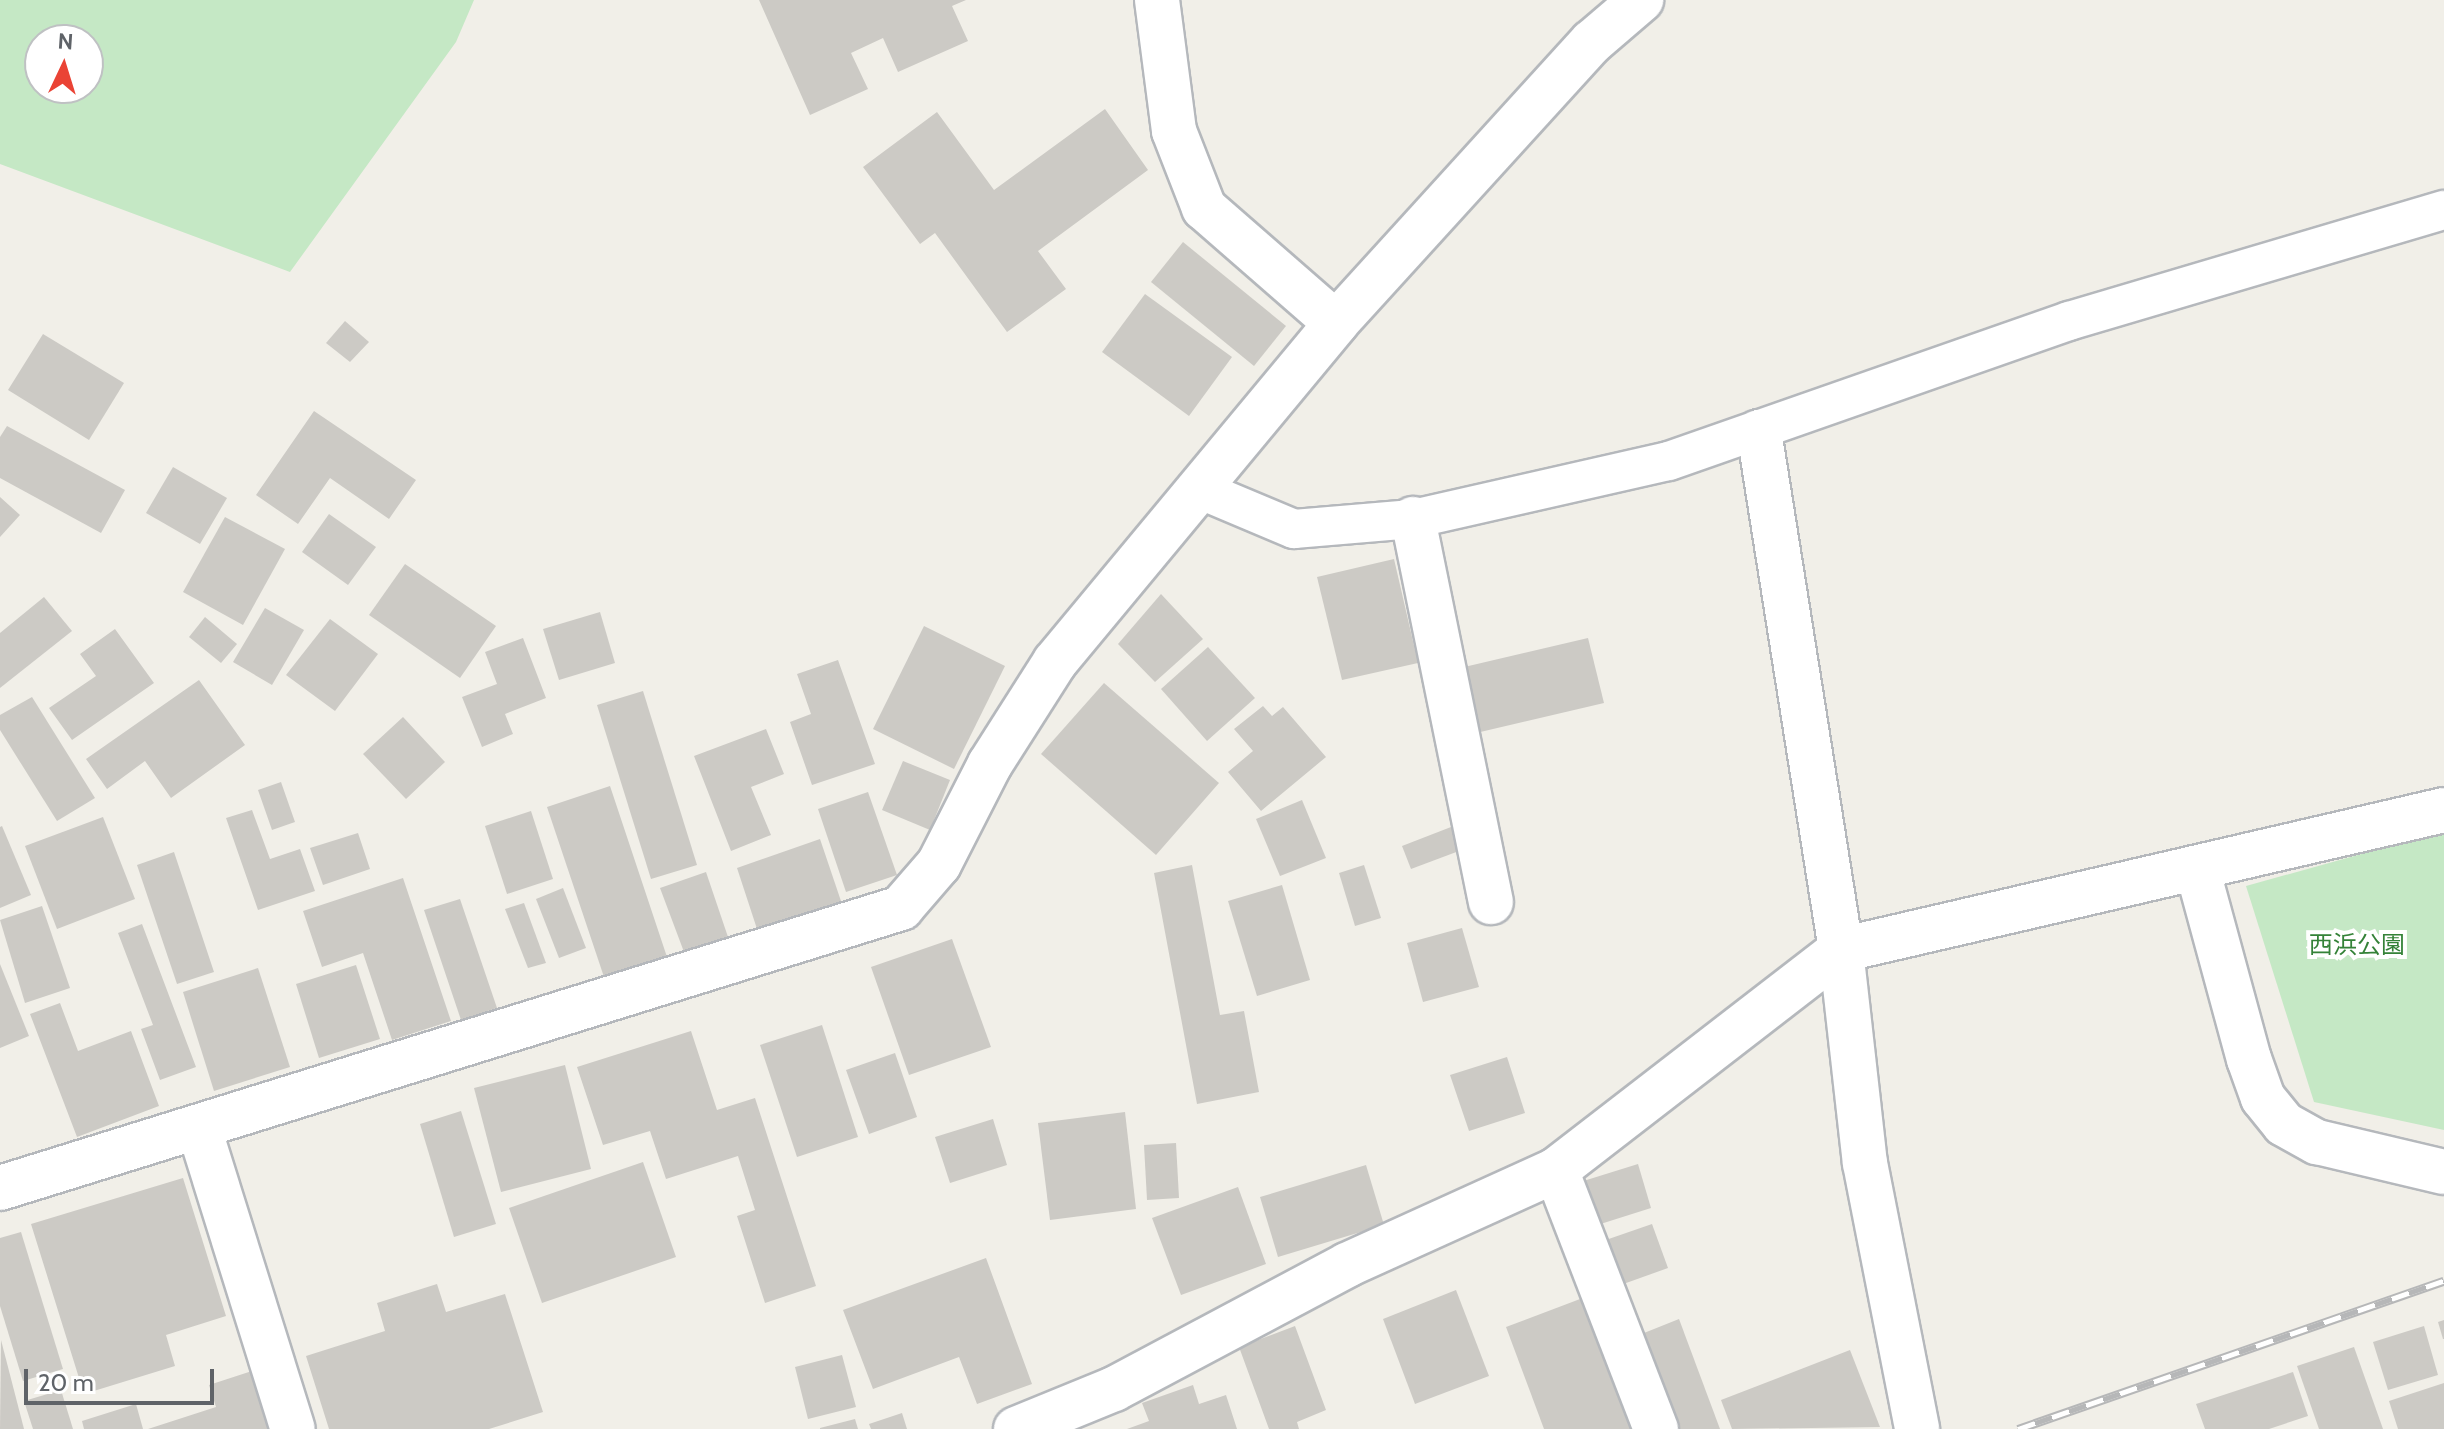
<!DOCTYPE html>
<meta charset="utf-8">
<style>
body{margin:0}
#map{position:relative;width:2444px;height:1429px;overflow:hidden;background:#f1efe8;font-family:Cabin,"Noto Sans JP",sans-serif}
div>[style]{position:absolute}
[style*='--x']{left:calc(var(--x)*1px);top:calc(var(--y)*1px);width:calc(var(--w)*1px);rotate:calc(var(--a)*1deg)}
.green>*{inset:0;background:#c5e8c5}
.building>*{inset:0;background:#cccac5}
.roads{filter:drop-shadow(2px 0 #b5b8bc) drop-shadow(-2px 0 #b5b8bc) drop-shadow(0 2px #b5b8bc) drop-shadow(0 -2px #b5b8bc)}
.lane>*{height:38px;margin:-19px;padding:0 19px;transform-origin:19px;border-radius:19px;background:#fff}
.street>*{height:44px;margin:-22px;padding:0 22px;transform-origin:22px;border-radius:22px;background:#fff}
.rail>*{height:9px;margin-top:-4.5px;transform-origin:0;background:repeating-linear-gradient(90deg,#fff 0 18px,#b6b7b8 0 36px);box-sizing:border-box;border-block:2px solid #b6b7b8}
span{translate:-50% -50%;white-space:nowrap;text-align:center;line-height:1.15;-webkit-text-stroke:8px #fff;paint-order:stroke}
.park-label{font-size:24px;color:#348238}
.north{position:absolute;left:24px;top:24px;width:80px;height:80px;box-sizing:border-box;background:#fff;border:2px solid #bfc1c3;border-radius:50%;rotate:4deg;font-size:22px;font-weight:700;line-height:32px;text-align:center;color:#5f6368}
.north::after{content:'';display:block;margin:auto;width:28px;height:36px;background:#ea4335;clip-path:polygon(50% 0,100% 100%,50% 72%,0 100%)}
.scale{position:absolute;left:24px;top:1369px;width:190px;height:36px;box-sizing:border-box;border:4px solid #5f6368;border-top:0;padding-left:10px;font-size:24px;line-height:28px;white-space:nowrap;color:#5f6368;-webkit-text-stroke:6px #fff;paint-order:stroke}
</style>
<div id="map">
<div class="green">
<i style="clip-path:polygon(evenodd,0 0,474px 0,456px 42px,290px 272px,0 164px,0 0,88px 40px,88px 88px,40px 88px,40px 40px,88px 40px)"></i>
<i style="clip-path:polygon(2444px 831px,2444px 1130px,2314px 1102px,2246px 886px)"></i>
</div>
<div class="building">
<i style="clip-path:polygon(759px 0,966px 0,952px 6px,968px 41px,898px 72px,883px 38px,851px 53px,868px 89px,810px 115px)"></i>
<i style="clip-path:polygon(1105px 109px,1148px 170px,1038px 251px,1066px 289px,1007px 332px,935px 233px,920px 244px,863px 167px,937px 112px,994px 190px)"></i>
<i style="clip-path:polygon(1183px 242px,1286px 326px,1254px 366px,1151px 282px)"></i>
<i style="clip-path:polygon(1145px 294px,1232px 357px,1189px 416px,1102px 352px)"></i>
<i style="clip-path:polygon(345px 321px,369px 342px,350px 362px,326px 343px)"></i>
<i style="clip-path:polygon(43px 334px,124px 383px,89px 440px,8px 390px)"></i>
<i style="clip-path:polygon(314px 411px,416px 480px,389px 519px,330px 478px,298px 524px,256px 495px)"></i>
<i style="clip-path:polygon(7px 426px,125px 490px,101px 533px,0 478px,0 437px)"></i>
<i style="clip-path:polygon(173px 467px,227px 498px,200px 544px,146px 513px)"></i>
<i style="clip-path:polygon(0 497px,20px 515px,0 537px)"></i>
<i style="clip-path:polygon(329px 514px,376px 547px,348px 585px,302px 552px)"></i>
<i style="clip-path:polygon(225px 517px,285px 549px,243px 625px,183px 592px)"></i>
<i style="clip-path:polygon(1394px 559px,1418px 663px,1342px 680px,1317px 577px)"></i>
<i style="clip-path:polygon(405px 564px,496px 626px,460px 678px,369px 615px)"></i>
<i style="clip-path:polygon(1161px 594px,1203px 639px,1155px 682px,1118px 644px)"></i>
<i style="clip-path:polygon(44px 597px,72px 631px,0 688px,0 633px)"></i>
<i style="clip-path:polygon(265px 608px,304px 630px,272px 685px,233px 662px)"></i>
<i style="clip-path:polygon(600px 612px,615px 663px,559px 680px,543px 629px)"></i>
<i style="clip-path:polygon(205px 617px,237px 644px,221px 663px,189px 637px)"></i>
<i style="clip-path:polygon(330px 619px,378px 654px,335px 711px,286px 675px)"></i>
<i style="clip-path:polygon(924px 626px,1005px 666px,954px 769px,873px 729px)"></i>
<i style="clip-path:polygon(115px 629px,154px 683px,72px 740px,49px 708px,96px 676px,80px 654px)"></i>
<i style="clip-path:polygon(523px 638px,546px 698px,505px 714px,513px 734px,482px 747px,462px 697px,497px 684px,485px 652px)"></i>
<i style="clip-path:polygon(1588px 638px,1604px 703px,1476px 733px,1460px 668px)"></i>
<i style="clip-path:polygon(1208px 647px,1255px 698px,1207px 741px,1161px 689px)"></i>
<i style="clip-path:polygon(838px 660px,875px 764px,812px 785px,790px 722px,811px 714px,797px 674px)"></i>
<i style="clip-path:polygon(199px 680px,245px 745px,171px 798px,145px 761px,107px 789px,86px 759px)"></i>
<i style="clip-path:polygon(1104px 683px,1219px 783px,1156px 855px,1041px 754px)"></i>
<i style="clip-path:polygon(643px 691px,697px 865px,651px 879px,597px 705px)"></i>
<i style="clip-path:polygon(32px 697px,95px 798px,57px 821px,0 730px,0 715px)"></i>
<i style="clip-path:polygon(1263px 706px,1272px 716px,1283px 707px,1326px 757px,1261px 811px,1228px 772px,1253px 751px,1234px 729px)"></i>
<i style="clip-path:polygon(403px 717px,445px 762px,406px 799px,363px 754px)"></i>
<i style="clip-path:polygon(766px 729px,784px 774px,751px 787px,771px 835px,731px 851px,694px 756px)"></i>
<i style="clip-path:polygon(903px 761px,950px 780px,930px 830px,882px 810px)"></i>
<i style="clip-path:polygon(281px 782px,295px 822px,272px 830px,258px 790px)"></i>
<i style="clip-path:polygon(610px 786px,668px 960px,605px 980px,547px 807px)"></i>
<i style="clip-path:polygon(868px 792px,897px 875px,846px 892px,818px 809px)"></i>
<i style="clip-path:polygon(1302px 800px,1326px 858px,1280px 876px,1256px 819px)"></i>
<i style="clip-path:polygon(252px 810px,270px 859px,300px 849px,315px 891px,258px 910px,226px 818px)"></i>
<i style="clip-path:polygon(531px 811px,553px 879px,507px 894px,485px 826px)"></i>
<i style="clip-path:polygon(103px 817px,135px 899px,57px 929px,25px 846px)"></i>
<i style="clip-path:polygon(2px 826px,31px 895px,0 908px,0 827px)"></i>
<i style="clip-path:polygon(1451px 827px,1459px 851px,1411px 869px,1402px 846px)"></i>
<i style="clip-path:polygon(358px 833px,370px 869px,323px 885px,310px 848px)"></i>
<i style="clip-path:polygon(820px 839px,843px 907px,759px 935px,737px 868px)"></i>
<i style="clip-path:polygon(174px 852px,214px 972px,177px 984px,137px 865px)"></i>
<i style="clip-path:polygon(1192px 865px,1220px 1015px,1244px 1011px,1259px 1092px,1197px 1104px,1154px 873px)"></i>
<i style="clip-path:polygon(1364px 865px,1381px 918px,1355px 926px,1339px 873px)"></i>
<i style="clip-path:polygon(706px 872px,728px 937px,684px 952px,660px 888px)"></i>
<i style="clip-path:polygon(403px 878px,451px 1021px,392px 1040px,363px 953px,322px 967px,303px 911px)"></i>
<i style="clip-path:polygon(1282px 885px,1310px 980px,1257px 996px,1228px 901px)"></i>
<i style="clip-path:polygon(563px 888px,586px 948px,559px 958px,536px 899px)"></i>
<i style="clip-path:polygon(460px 899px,497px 1008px,461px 1020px,424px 910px)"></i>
<i style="clip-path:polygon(524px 903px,546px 963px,528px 968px,505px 909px)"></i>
<i style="clip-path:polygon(42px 906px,70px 988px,25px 1003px,0 920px)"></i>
<i style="clip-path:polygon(142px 924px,196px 1067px,160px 1080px,141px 1029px,153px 1025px,118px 933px)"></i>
<i style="clip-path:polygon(1462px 928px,1479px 987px,1423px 1002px,1407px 943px)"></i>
<i style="clip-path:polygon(952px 939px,991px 1047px,909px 1075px,871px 967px)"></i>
<i style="clip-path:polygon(0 964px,29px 1036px,0 1048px)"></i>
<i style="clip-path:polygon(356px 965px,380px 1039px,319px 1058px,296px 984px)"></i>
<i style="clip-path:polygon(258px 968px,290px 1067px,214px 1091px,183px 992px)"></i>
<i style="clip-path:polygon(60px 1003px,78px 1051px,131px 1031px,159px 1106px,77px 1137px,30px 1014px)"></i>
<i style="clip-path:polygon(822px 1025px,858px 1137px,797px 1157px,760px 1045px)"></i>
<i style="clip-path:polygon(691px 1031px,717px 1110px,755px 1098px,816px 1286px,765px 1303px,737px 1216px,755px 1210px,738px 1156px,666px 1179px,650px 1131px,603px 1145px,577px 1067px)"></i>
<i style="clip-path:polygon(895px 1053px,917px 1117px,869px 1134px,846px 1070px)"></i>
<i style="clip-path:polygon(1507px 1057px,1525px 1113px,1469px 1131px,1450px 1075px)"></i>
<i style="clip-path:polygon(565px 1065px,591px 1169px,501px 1192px,474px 1088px)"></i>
<i style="clip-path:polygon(461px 1111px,496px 1224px,454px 1237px,420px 1124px)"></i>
<i style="clip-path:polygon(1125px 1112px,1136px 1209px,1050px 1220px,1038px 1123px)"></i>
<i style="clip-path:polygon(993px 1119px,1007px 1165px,950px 1183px,935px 1137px)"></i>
<i style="clip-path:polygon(1176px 1143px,1179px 1198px,1147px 1200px,1144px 1145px)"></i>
<i style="clip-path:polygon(643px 1162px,676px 1257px,542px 1303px,509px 1208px)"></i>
<i style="clip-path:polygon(1638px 1164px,1651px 1208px,1591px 1227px,1577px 1183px)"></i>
<i style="clip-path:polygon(1366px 1165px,1384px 1225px,1278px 1257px,1260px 1197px)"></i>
<i style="clip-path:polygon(183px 1178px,226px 1316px,166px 1335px,175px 1366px,84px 1394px,31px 1224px)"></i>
<i style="clip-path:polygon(1238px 1187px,1266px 1264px,1181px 1295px,1152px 1218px)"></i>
<i style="clip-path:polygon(1652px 1224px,1668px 1268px,1615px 1287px,1600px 1242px)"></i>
<i style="clip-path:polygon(21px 1232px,63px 1369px,23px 1381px,0 1306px,0 1238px)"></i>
<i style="clip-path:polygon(986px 1258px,1032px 1384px,977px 1404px,959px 1357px,873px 1389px,843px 1310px)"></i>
<i style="clip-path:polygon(437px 1284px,446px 1312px,505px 1294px,543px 1412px,489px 1429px,329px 1429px,306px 1356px,385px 1331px,377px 1303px)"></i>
<i style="clip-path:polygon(1456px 1290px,1489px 1376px,1415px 1404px,1383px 1319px)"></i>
<i style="clip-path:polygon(1588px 1296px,1638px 1429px,1544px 1429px,1506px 1327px)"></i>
<i style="clip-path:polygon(1679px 1319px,1720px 1429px,1680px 1429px,1644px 1333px)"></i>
<i style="clip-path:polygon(2444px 1320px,2444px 1339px,2443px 1339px,2438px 1322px)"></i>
<i style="clip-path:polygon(1295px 1326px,1326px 1410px,1297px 1422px,1299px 1429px,1269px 1429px,1239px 1347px)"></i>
<i style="clip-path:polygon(2424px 1326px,2438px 1375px,2388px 1390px,2373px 1342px)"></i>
<i style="clip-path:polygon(1px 1340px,24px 1429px,0 1429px)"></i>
<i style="clip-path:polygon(2354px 1347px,2383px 1429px,2319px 1429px,2297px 1366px)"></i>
<i style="clip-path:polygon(1850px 1350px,1880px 1427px,1732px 1429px,1721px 1400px)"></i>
<i style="clip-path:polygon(842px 1355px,856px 1407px,808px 1419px,795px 1367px)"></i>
<i style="clip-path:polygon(255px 1370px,273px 1429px,148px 1429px,216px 1407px,209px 1385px)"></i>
<i style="clip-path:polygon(2293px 1372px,2308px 1416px,2269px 1429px,2205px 1429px,2196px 1404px)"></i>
<i style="clip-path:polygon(2444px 1383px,2444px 1429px,2398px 1429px,2389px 1401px)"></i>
<i style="clip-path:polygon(1193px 1385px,1199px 1404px,1226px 1395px,1237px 1429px,1127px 1429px,1149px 1421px,1142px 1403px)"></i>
<i style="clip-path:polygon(61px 1390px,73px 1429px,33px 1429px,24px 1401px)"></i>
<i style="clip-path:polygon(136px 1404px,143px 1429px,84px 1429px,82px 1421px)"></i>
<i style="clip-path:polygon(902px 1413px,907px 1429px,871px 1429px,869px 1424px)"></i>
<i style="clip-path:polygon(855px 1419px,858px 1429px,820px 1429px,820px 1428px)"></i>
</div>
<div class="roads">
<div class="lane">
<i style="--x:1201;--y:490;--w:101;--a:22.8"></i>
<i style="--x:1294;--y:529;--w:119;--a:-4.8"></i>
<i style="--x:1413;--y:519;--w:262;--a:-12.8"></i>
<i style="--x:1669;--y:461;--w:424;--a:-19.3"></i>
<i style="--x:2069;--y:321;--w:391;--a:-16.5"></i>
</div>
<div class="street">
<i style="--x:1157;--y:0;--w:132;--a:82.6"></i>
<i style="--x:1174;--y:131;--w:83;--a:68.7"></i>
<i style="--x:1204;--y:208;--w:175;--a:41.1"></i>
<i style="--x:1759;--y:432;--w:524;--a:81"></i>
<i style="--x:1841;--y:950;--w:214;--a:83.6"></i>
<i style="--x:1865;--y:1163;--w:271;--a:78.9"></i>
<i style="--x:1413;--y:519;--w:391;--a:78.5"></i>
<i style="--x:2197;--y:868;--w:198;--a:74.8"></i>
<i style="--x:2249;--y:1059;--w:41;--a:70.3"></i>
<i style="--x:2263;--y:1098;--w:33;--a:51"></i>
<i style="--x:2284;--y:1124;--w:38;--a:29"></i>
<i style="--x:2317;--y:1142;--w:130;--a:13.3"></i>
<i style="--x:199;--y:1128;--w:315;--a:72.7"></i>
<i style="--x:1556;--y:1170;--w:278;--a:68.9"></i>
<i style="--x:0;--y:1188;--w:944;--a:-17.26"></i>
<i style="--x:901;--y:908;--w:58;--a:-49.2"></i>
<i style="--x:939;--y:864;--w:112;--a:-63"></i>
<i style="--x:990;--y:764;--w:121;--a:-57.5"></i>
<i style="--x:1055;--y:662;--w:440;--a:-50.3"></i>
<i style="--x:1336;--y:323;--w:380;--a:-47.7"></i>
<i style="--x:1592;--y:42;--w:65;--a:-40.6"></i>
<i style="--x:1016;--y:1429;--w:106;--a:-22.2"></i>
<i style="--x:1114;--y:1389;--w:264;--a:-28"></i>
<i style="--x:1347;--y:1265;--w:230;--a:-24.4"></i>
<i style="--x:1556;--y:1170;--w:360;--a:-37.7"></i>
<i style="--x:1841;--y:950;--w:619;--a:-13.07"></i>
</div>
</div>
<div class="rail">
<i style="--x:2018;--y:1429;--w:451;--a:-19.2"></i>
</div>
<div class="park-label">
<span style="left:2357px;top:945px">西浜公園</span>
</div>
<div class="north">N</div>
<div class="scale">20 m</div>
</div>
